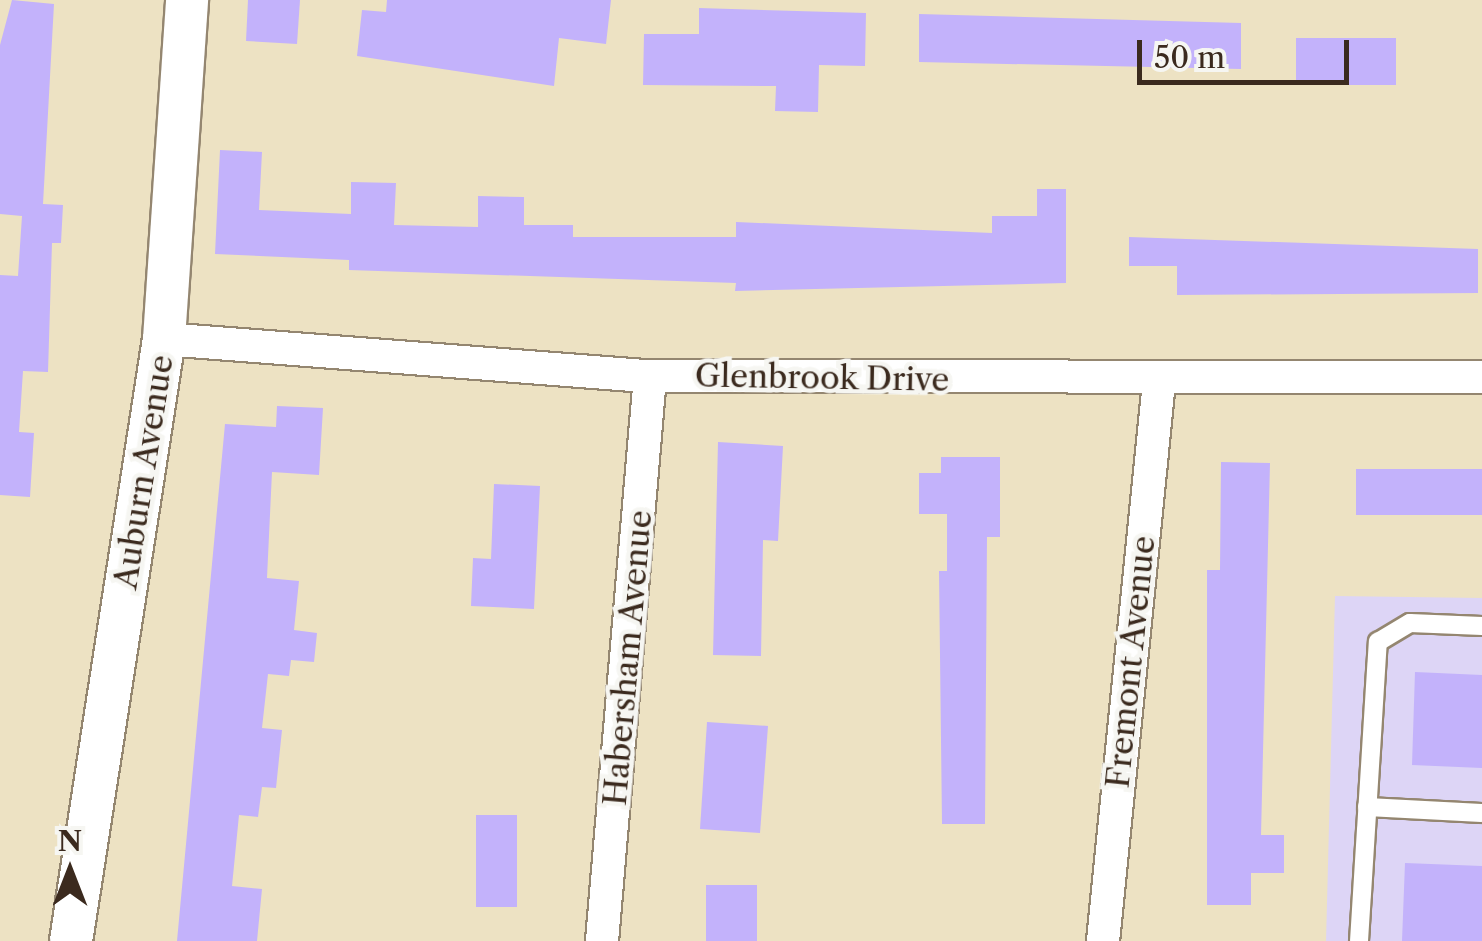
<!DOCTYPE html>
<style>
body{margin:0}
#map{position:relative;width:1482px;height:941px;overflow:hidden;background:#ede2c3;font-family:"Libre Caslon Text",serif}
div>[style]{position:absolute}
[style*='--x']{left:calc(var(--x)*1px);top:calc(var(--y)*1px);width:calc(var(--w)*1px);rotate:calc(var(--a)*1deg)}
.built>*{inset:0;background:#ddd5f6}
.building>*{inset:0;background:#c3b2fb}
.roads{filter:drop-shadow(2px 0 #948670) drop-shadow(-2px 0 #948670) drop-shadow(0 2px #948670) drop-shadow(0 -2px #948670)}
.service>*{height:18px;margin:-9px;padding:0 9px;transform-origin:9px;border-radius:9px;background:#fff}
.minor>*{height:32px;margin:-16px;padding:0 16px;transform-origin:16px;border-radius:16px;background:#fff}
.tertiary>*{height:42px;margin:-21px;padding:0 21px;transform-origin:21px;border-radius:21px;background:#fff}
span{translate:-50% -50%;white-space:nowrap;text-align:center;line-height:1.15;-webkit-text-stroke:9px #f6f6f2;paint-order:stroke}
.street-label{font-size:32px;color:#3b2a1e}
.north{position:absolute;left:20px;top:821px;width:100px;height:100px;-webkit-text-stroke:8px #f6f6f2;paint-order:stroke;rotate:0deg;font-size:28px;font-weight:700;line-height:40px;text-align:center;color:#3b2a1e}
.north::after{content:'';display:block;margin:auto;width:35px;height:45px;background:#3b2a1e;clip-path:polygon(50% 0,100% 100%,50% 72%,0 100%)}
.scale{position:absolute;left:1137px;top:40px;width:212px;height:45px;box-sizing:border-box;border:5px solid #3b2a1e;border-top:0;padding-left:12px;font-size:30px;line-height:35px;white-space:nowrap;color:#3b2a1e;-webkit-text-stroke:8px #f6f6f2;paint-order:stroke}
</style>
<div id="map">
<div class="built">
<i style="clip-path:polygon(1335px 596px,1482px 598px,1482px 941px,1326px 941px)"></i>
</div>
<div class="building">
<i style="clip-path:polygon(12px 0,54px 4px,43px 204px,63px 205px,61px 243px,52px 243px,48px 372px,23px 371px,19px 432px,34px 433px,30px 497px,0 495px,0 275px,18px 276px,22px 216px,0 214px,0 45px)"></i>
<i style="clip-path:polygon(248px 0,300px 0,297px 44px,246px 41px)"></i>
<i style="clip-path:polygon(387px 0,611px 0,606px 44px,559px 38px,554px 86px,357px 56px,362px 10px,386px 12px)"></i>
<i style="clip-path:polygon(699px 8px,866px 13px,865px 66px,819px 65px,818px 112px,775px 111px,776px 86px,643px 85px,644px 34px,699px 34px)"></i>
<i style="clip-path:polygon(919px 14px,1241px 23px,1241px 69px,919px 62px)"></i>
<i style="clip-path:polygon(1296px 38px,1396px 38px,1396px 85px,1296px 85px)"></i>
<i style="clip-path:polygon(220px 150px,262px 152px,259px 210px,351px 214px,351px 182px,396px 183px,394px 225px,478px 227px,478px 196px,524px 197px,524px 225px,573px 225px,573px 237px,736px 237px,736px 222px,992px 233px,992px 216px,1037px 216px,1037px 189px,1066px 189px,1066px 283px,735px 291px,736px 283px,349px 270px,349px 260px,215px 254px)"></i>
<i style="clip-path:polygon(1129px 237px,1478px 249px,1478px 293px,1177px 295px,1177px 266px,1129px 266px)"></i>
<i style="clip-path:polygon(277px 406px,323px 408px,319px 475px,272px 472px,267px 578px,299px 581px,294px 630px,317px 633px,314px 662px,291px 660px,289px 676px,268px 674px,262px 728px,282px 730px,276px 788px,262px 787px,258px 817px,239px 815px,232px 886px,262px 889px,257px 941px,177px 941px,225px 424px,276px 427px)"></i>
<i style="clip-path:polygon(718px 442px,783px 446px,778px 541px,763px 540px,761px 656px,713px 655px)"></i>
<i style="clip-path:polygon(941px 457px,1000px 457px,1000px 537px,987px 537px,985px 824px,942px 824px,939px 571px,947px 571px,947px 514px,919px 514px,919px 473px,941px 473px)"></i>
<i style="clip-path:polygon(1221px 462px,1270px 463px,1261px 835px,1284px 835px,1284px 873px,1251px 873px,1251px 905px,1207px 905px,1207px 570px,1220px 570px)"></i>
<i style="clip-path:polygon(1356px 469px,1482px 469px,1482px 515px,1356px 515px)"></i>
<i style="clip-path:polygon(494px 484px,540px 486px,534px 609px,471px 606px,473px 558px,491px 559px)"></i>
<i style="clip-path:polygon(1415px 672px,1482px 675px,1482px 768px,1412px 765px)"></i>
<i style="clip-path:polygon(707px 722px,768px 726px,760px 833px,700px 829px)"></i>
<i style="clip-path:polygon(476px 815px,517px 815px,517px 907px,476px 907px)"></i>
<i style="clip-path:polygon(1405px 863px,1482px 866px,1482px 941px,1402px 941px)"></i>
<i style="clip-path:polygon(706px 885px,757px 885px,757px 941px,706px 941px)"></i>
</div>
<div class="roads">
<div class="service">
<i style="--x:1367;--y:807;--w:115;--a:3"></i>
<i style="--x:1359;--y:941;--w:300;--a:-86.4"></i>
<i style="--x:1378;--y:642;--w:37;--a:-31"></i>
<i style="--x:1410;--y:623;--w:72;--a:2.4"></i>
</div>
<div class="minor">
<i style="--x:164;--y:339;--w:487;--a:4.4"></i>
<i style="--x:650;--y:376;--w:832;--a:0.07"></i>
<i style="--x:602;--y:941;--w:567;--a:-85.14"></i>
<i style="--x:1103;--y:941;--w:562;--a:-84.28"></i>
</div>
<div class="tertiary">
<i style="--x:71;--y:941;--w:609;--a:-81.22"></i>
<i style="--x:164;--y:339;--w:340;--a:-86.1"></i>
</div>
</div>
<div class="street-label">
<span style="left:822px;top:378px;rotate:1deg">Glenbrook Drive</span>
<span style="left:144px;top:472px;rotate:-81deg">Auburn Avenue</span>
<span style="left:628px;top:658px;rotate:-85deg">Habersham Avenue</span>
<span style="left:1131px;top:662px;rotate:-84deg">Fremont Avenue</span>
</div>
<div class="north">N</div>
<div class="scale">50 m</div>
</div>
